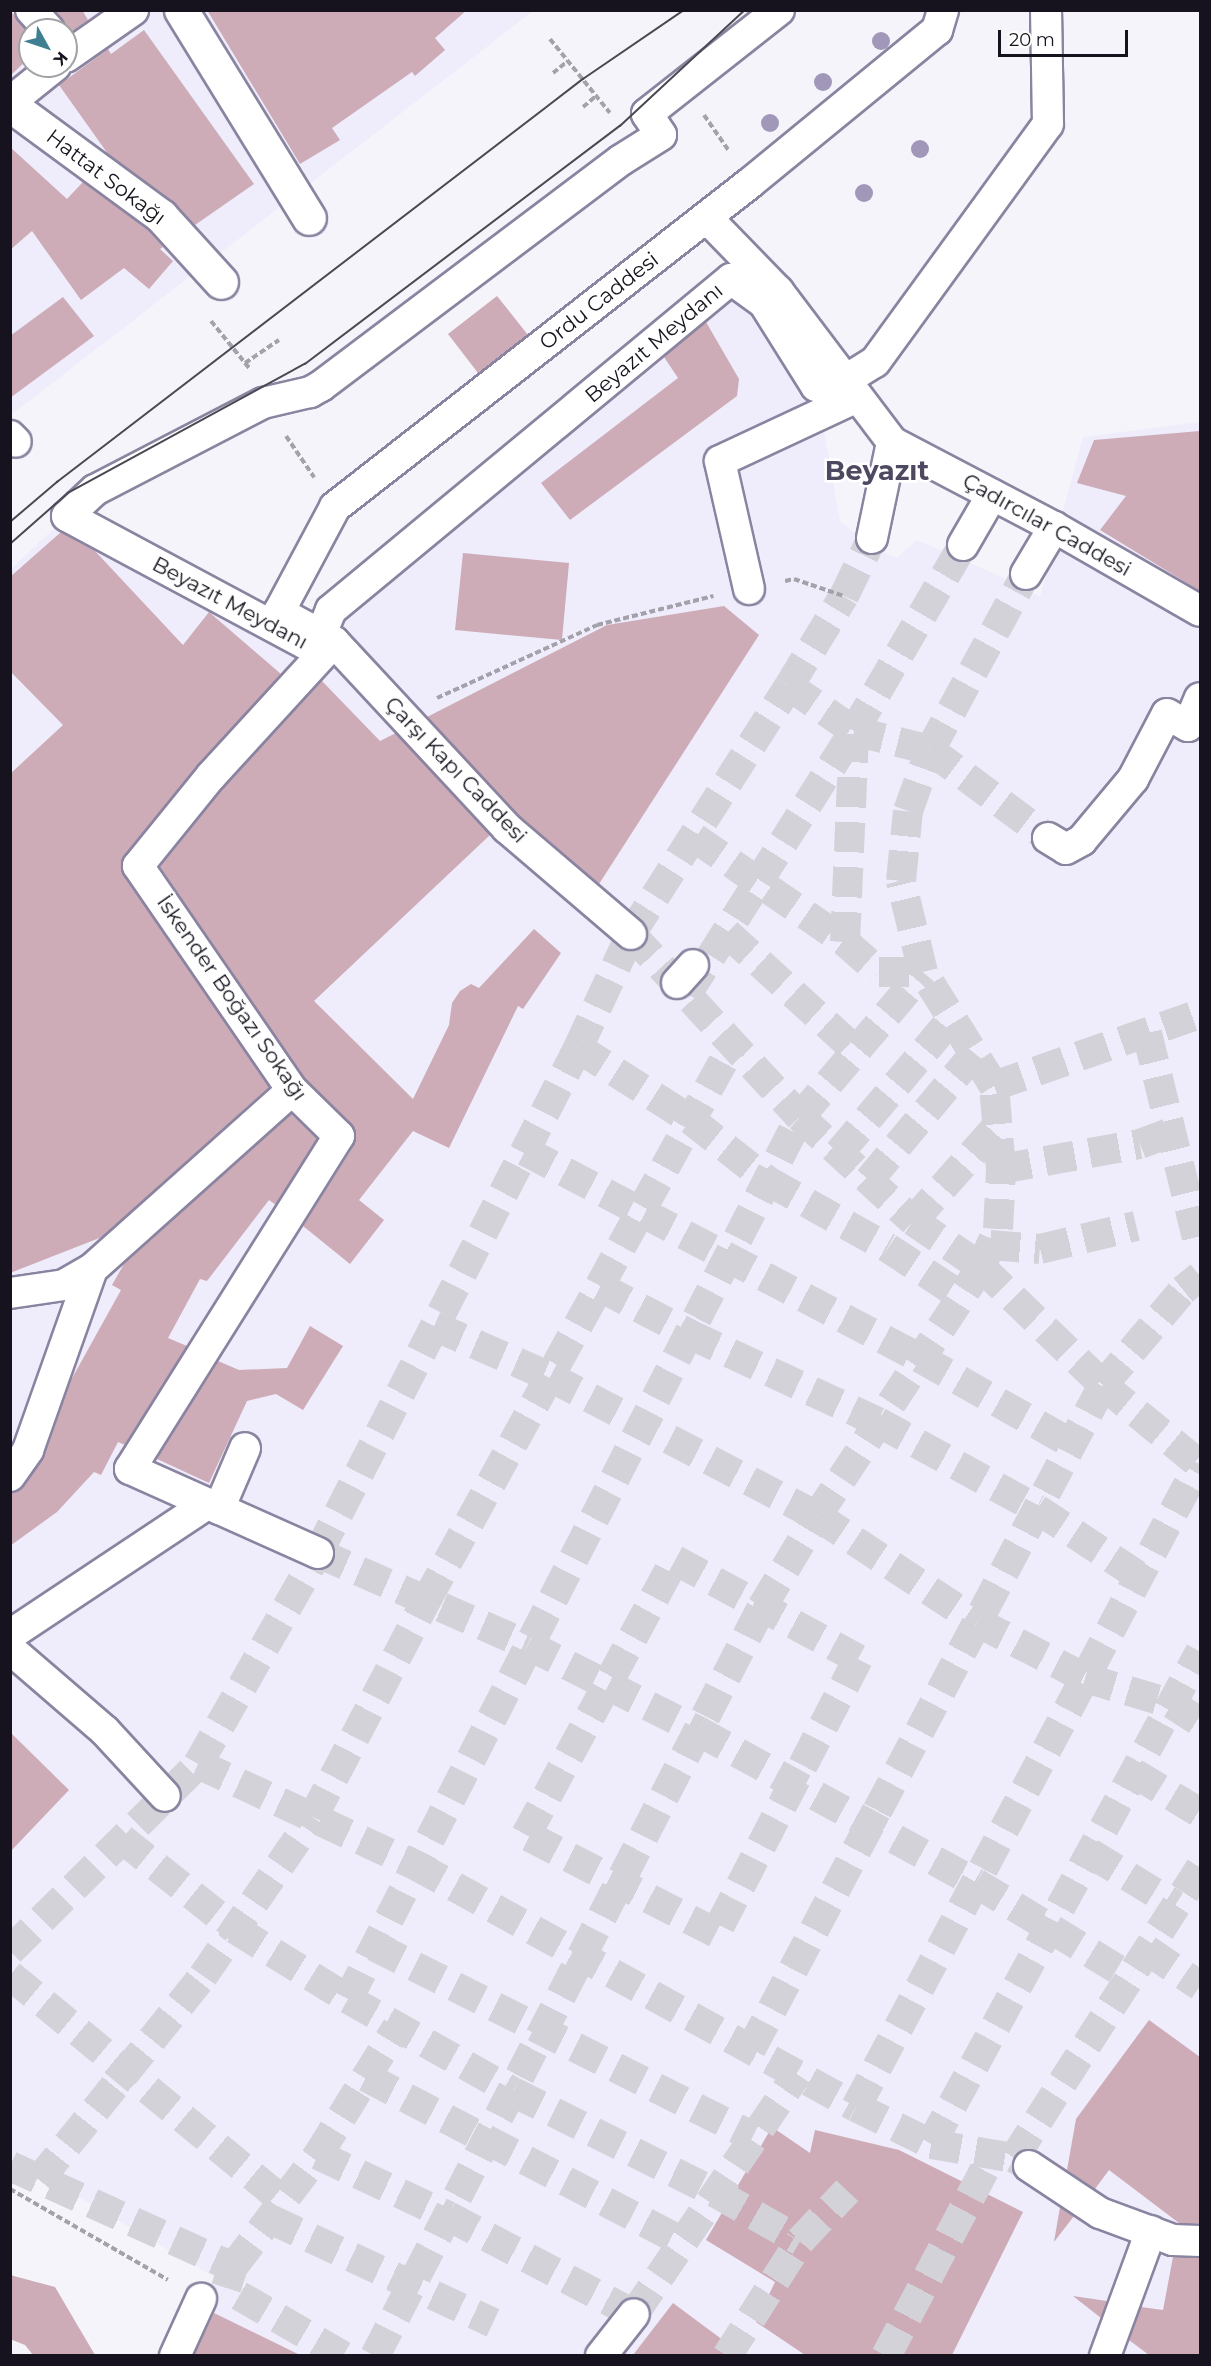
<!DOCTYPE html>
<meta charset="utf-8">
<style>
body{margin:0}
#map{position:relative;width:1211px;height:2366px;overflow:hidden;background:#f5f4fa;font-family:Montserrat,sans-serif}
div>[style]{position:absolute}
[style*='--x']{left:calc(var(--x)*1px);top:calc(var(--y)*1px);width:calc(var(--w)*1px);rotate:calc(var(--a)*1deg)}
.built>*{inset:0;background:#efecfb}
.building>*{inset:0;background:#cdacb8}
.pedestrian-tunnel>*{height:30px;margin-top:-15px;transform-origin:0;background:repeating-linear-gradient(90deg,#d4d2d9 0 30px,transparent 0 45px)}
.path>*{height:4px;margin-top:-2px;transform-origin:0;background:repeating-linear-gradient(90deg,#a3a1a9 0 6px,transparent 0 9px)}
.roads{filter:drop-shadow(2px 0 #8a84a0) drop-shadow(-2px 0 #8a84a0) drop-shadow(0 2px #8a84a0) drop-shadow(0 -2px #8a84a0)}
.pedestrian>*{height:30px;margin:-15px;padding:0 15px;transform-origin:15px;border-radius:15px;background:#fff}
.minor>*{height:33px;margin:-16.5px;padding:0 16.5px;transform-origin:16.5px;border-radius:16.5px;background:#fff}
.tram>*{height:1.5px;margin:-0.75px;padding:0 0.75px;transform-origin:0.75px;border-radius:0.75px;background:#4a4852}
.trees>*{width:18px;height:18px;margin:-9px;border-radius:50%;background:#a198b9}
span{translate:-50% -50%;white-space:nowrap;text-align:center;line-height:1.15;-webkit-text-stroke:5px #fff;paint-order:stroke}
.street-label{font-size:21px;color:#16131e}
.district-label{font-size:27px;color:#4e4861;font-weight:700}
.frame{position:absolute;inset:0;border:12px solid #16131e;pointer-events:none}
.north{position:absolute;left:18px;top:18px;width:60px;height:60px;box-sizing:border-box;background:#fff;border:2px solid #a2a1a5;border-radius:50%;rotate:130deg;font-size:16px;font-weight:700;line-height:24px;text-align:center;color:#16131e}
.north::after{content:'';display:block;margin:auto;width:21px;height:27px;background:#3e8091;clip-path:polygon(50% 0,100% 100%,50% 72%,0 100%)}
.scale{position:absolute;left:998px;top:30px;width:130px;height:27px;box-sizing:border-box;border:3px solid #16131e;border-top:0;padding-left:8px;font-size:18px;line-height:21px;white-space:nowrap;color:#16131e;-webkit-text-stroke:4px #fff;paint-order:stroke}
</style>
<div id="map">
<div class="built">
<i style="clip-path:polygon(evenodd,11px 11px,533px 11px,11px 415px,11px 11px,30px 30px,66px 30px,66px 66px,30px 66px,30px 30px)"></i>
<i style="clip-path:polygon(731px 279px,816px 386px,840px 521px,869px 546px,897px 558px,917px 540px,1020px 585px,1040px 597px,1083px 437px,1200px 422px,1200px 2355px,178px 2355px,216px 2278px,43px 2176px,11px 2162px,11px 569px,67px 516px,320px 634px)"></i>
</div>
<div class="building">
<i style="clip-path:polygon(10px 10px,30px 35px,30px 57px,10px 76px)"></i>
<i style="clip-path:polygon(55px 10px,82px 10px,88px 20px,66px 36px,66px 26px)"></i>
<i style="clip-path:polygon(207px 10px,467px 10px,435px 38px,445px 50px,415px 76px,412px 72px,332px 128px,340px 140px,300px 164px)"></i>
<i style="clip-path:polygon(144px 30px,254px 184px,195px 225px,172px 201px,108px 154px,59px 85px,108px 49px,111px 54px)"></i>
<i style="clip-path:polygon(10px 147px,67px 199px,83px 182px,148px 230px,163px 247px,160px 249px,173px 261px,149px 289px,124px 268px,81px 300px,32px 231px,10px 250px)"></i>
<i style="clip-path:polygon(497px 296px,528px 335px,478px 373px,448px 334px)"></i>
<i style="clip-path:polygon(63px 297px,94px 336px,10px 398px,10px 336px)"></i>
<i style="clip-path:polygon(706px 322px,739px 379px,737px 396px,570px 520px,541px 483px,678px 378px,664px 357px)"></i>
<i style="clip-path:polygon(1200px 431px,1200px 591px,1100px 530px,1126px 496px,1077px 483px,1094px 440px)"></i>
<i style="clip-path:polygon(61px 532px,95px 551px,183px 645px,209px 612px,281px 674px,198px 765px,125px 855px,121px 866px,124px 876px,269px 1087px,102px 1237px,10px 1273px,10px 774px,63px 725px,10px 671px,10px 577px)"></i>
<i style="clip-path:polygon(463px 553px,569px 563px,562px 640px,455px 630px)"></i>
<i style="clip-path:polygon(724px 606px,759px 635px,599px 884px,519px 816px,427px 717px,607px 625px)"></i>
<i style="clip-path:polygon(322px 681px,380px 741px,396px 733px,490px 835px,314px 1001px,413px 1099px,449px 1025px,452px 1003px,460px 991px,471px 984px,479px 988px,534px 929px,561px 953px,523px 1009px,518px 1006px,449px 1148px,413px 1131px,359px 1200px,384px 1220px,350px 1264px,303px 1226px,354px 1145px,355px 1130px,305px 1079px,160px 867px,224px 787px)"></i>
<i style="clip-path:polygon(291px 1114px,317px 1139px,276px 1205px,269px 1200px,207px 1281px,200px 1279px,168px 1338px,187px 1346px,125px 1445px,118px 1442px,101px 1475px,94px 1472px,57px 1512px,10px 1546px,10px 1493px,24px 1486px,44px 1456px,71px 1380px,121px 1290px,112px 1285px,124px 1264px)"></i>
<i style="clip-path:polygon(310px 1326px,343px 1346px,303px 1410px,276px 1394px,247px 1401px,209px 1483px,157px 1459px,218px 1361px,239px 1370px,287px 1368px)"></i>
<i style="clip-path:polygon(10px 1732px,69px 1790px,10px 1852px)"></i>
<i style="clip-path:polygon(1149px 2020px,1200px 2057px,1200px 2224px,1179px 2223px,1109px 2170px,1095px 2189px,1067px 2170px,1076px 2119px)"></i>
<i style="clip-path:polygon(772px 2127px,810px 2153px,815px 2130px,899px 2150px,1023px 2212px,952px 2355px,805px 2355px,756px 2322px,775px 2282px,706px 2240px)"></i>
<i style="clip-path:polygon(1060px 2207px,1074px 2216px,1054px 2242px)"></i>
<i style="clip-path:polygon(1173px 2257px,1200px 2258px,1200px 2355px,1149px 2355px,1129px 2340px,1141px 2307px,1163px 2310px)"></i>
<i style="clip-path:polygon(10px 2275px,55px 2287px,95px 2355px,33px 2355px,25px 2345px,10px 2339px)"></i>
<i style="clip-path:polygon(1073px 2296px,1107px 2301px,1101px 2318px)"></i>
<i style="clip-path:polygon(673px 2303px,743px 2355px,633px 2355px)"></i>
<i style="clip-path:polygon(214px 2313px,300px 2355px,194px 2355px)"></i>
</div>
<div class="pedestrian-tunnel">
<i style="--x:789;--y:686;--w:79;--a:34.7"></i>
<i style="--x:854;--y:731;--w:78;--a:14"></i>
<i style="--x:930;--y:750;--w:147;--a:36.7"></i>
<i style="--x:695;--y:838;--w:183;--a:34.7"></i>
<i style="--x:845;--y:942;--w:45;--a:41.4"></i>
<i style="--x:879;--y:972;--w:44;--a:0"></i>
<i style="--x:727;--y:933;--w:173;--a:42.4"></i>
<i style="--x:631;--y:934;--w:249;--a:47.3"></i>
<i style="--x:800;--y:1117;--w:154;--a:42.6"></i>
<i style="--x:913;--y:1221;--w:82;--a:34.1"></i>
<i style="--x:981;--y:1267;--w:170;--a:44"></i>
<i style="--x:1103;--y:1385;--w:126;--a:39.5"></i>
<i style="--x:845;--y:942;--w:208;--a:-87.5"></i>
<i style="--x:687;--y:994;--w:312;--a:-57.6"></i>
<i style="--x:854;--y:731;--w:216;--a:-59.6"></i>
<i style="--x:1147;--y:1033;--w:224;--a:76.3"></i>
<i style="--x:578;--y:1048;--w:134;--a:32.5"></i>
<i style="--x:691;--y:1120;--w:98;--a:38.4"></i>
<i style="--x:768;--y:1181;--w:137;--a:29.2"></i>
<i style="--x:888;--y:1248;--w:87;--a:33.3"></i>
<i style="--x:994;--y:1086;--w:218;--a:-19.3"></i>
<i style="--x:525;--y:1151;--w:446;--a:27.7"></i>
<i style="--x:920;--y:1358;--w:175;--a:29.5"></i>
<i style="--x:839;--y:1153;--w:177;--a:-50"></i>
<i style="--x:1001;--y:1169;--w:141;--a:-10.2"></i>
<i style="--x:1140;--y:1144;--w:31;--a:-21"></i>
<i style="--x:869;--y:1180;--w:165;--a:-50.2"></i>
<i style="--x:913;--y:1221;--w:127;--a:-48.5"></i>
<i style="--x:990;--y:1245;--w:50;--a:4.6"></i>
<i style="--x:1040;--y:1249;--w:99;--a:-13.5"></i>
<i style="--x:600;--y:1287;--w:101;--a:27.8"></i>
<i style="--x:689;--y:1334;--w:208;--a:25"></i>
<i style="--x:878;--y:1422;--w:181;--a:28.7"></i>
<i style="--x:1037;--y:1509;--w:123;--a:33.4"></i>
<i style="--x:434;--y:1326;--w:127;--a:23.7"></i>
<i style="--x:550;--y:1377;--w:301;--a:27.5"></i>
<i style="--x:817;--y:1516;--w:192;--a:33.5"></i>
<i style="--x:977;--y:1622;--w:122;--a:27.4"></i>
<i style="--x:1085;--y:1678;--w:91;--a:16.6"></i>
<i style="--x:1172;--y:1704;--w:33;--a:33"></i>
<i style="--x:318;--y:1553;--w:229;--a:23.7"></i>
<i style="--x:528;--y:1645;--w:191;--a:26.8"></i>
<i style="--x:698;--y:1731;--w:317;--a:28.7"></i>
<i style="--x:976;--y:1883;--w:180;--a:31.4"></i>
<i style="--x:675;--y:1560;--w:208;--a:28.4"></i>
<i style="--x:858;--y:1659;--w:309;--a:117.4"></i>
<i style="--x:716;--y:1933;--w:214;--a:-152.7"></i>
<i style="--x:526;--y:1835;--w:313;--a:-61.6"></i>
<i style="--x:198;--y:1764;--w:239;--a:25"></i>
<i style="--x:415;--y:1865;--w:503;--a:28.76"></i>
<i style="--x:856;--y:2107;--w:84;--a:26.3"></i>
<i style="--x:931;--y:2144;--w:84;--a:9.6"></i>
<i style="--x:1014;--y:2158;--w:17;--a:28"></i>
<i style="--x:1134;--y:1773;--w:77;--a:31.2"></i>
<i style="--x:122;--y:1839;--w:144;--a:38.5"></i>
<i style="--x:235;--y:1929;--w:133;--a:31.8"></i>
<i style="--x:348;--y:1999;--w:189;--a:29.4"></i>
<i style="--x:513;--y:2092;--w:227;--a:26.5"></i>
<i style="--x:716;--y:2193;--w:97;--a:29.7"></i>
<i style="--x:1090;--y:1853;--w:100;--a:31.5"></i>
<i style="--x:374;--y:1946;--w:424;--a:26.7"></i>
<i style="--x:1147;--y:1950;--w:64;--a:34.2"></i>
<i style="--x:10;--y:1951;--w:265;--a:-44.8"></i>
<i style="--x:198;--y:1764;--w:243;--a:-60.4"></i>
<i style="--x:318;--y:1553;--w:568;--a:-62.76"></i>
<i style="--x:578;--y:1048;--w:126;--a:-65.1"></i>
<i style="--x:631;--y:934;--w:294;--a:-57.5"></i>
<i style="--x:789;--y:686;--w:105;--a:-58.6"></i>
<i style="--x:844;--y:596;--w:64;--a:-64.2"></i>
<i style="--x:10;--y:1975;--w:354;--a:39.6"></i>
<i style="--x:348;--y:1999;--w:991;--a:-62.87"></i>
<i style="--x:800;--y:1117;--w:190;--a:-49.7"></i>
<i style="--x:751;--y:2049;--w:752;--a:-62.07"></i>
<i style="--x:1103;--y:1385;--w:124;--a:-49.9"></i>
<i style="--x:1183;--y:1290;--w:22;--a:-39"></i>
<i style="--x:366;--y:2077;--w:357;--a:27.5"></i>
<i style="--x:856;--y:2107;--w:729;--a:-61.92"></i>
<i style="--x:931;--y:2144;--w:561;--a:-61.33"></i>
<i style="--x:318;--y:2155;--w:144;--a:25.1"></i>
<i style="--x:448;--y:2216;--w:210;--a:27.8"></i>
<i style="--x:634;--y:2314;--w:290;--a:-55.8"></i>
<i style="--x:1014;--y:2158;--w:345;--a:-57.3"></i>
<i style="--x:10;--y:2166;--w:245;--a:24.4"></i>
<i style="--x:39;--y:2180;--w:262;--a:-51.2"></i>
<i style="--x:203;--y:1976;--w:193;--a:-55.3"></i>
<i style="--x:313;--y:1817;--w:244;--a:-62.4"></i>
<i style="--x:426;--y:1601;--w:636;--a:-61.14"></i>
<i style="--x:270;--y:2219;--w:246;--a:25"></i>
<i style="--x:343;--y:2356;--w:135;--a:-149.8"></i>
<i style="--x:226;--y:2288;--w:22;--a:-72"></i>
<i style="--x:233;--y:2267;--w:141;--a:-52.8"></i>
<i style="--x:318;--y:2155;--w:150;--a:-58.3"></i>
<i style="--x:375;--y:2356;--w:843;--a:-62.68"></i>
<i style="--x:762;--y:1607;--w:106;--a:-58.9"></i>
<i style="--x:817;--y:1516;--w:298;--a:-56.6"></i>
<i style="--x:981;--y:1267;--w:42;--a:-65.9"></i>
<i style="--x:998;--y:1229;--w:60;--a:-87.1"></i>
<i style="--x:1001;--y:1169;--w:83;--a:-94.8"></i>
<i style="--x:994;--y:1086;--w:134;--a:-121.9"></i>
<i style="--x:923;--y:972;--w:94;--a:-103.6"></i>
<i style="--x:901;--y:881;--w:70;--a:-84.3"></i>
<i style="--x:908;--y:811;--w:65;--a:-70.2"></i>
<i style="--x:930;--y:750;--w:200;--a:-61.4"></i>
<i style="--x:727;--y:2356;--w:136;--a:-57.6"></i>
<i style="--x:800;--y:2241;--w:69;--a:-46.8"></i>
<i style="--x:886;--y:2356;--w:226;--a:-62.1"></i>
</div>
<div class="path">
<i style="--x:550;--y:39;--w:95;--a:51"></i>
<i style="--x:553;--y:73;--w:19;--a:-39"></i>
<i style="--x:583;--y:107;--w:17;--a:-40"></i>
<i style="--x:704;--y:115;--w:44;--a:55.2"></i>
<i style="--x:211;--y:321;--w:62;--a:50.9"></i>
<i style="--x:245;--y:363;--w:41;--a:-34.1"></i>
<i style="--x:286;--y:436;--w:50;--a:55.7"></i>
<i style="--x:785;--y:581;--w:9;--a:-13"></i>
<i style="--x:794;--y:579;--w:53;--a:18.8"></i>
<i style="--x:437;--y:698;--w:176;--a:-24.5"></i>
<i style="--x:597;--y:625;--w:120;--a:-14"></i>
<i style="--x:10;--y:2189;--w:182;--a:29.9"></i>
</div>
<div class="roads">
<div class="pedestrian">
<i style="--x:31;--y:10;--w:27;--a:48"></i>
<i style="--x:779;--y:10;--w:168;--a:141.8"></i>
<i style="--x:647;--y:114;--w:25;--a:56"></i>
<i style="--x:661;--y:135;--w:47;--a:148"></i>
<i style="--x:621;--y:160;--w:376;--a:143"></i>
<i style="--x:321;--y:386;--w:13;--a:151"></i>
<i style="--x:310;--y:392;--w:48;--a:166.8"></i>
<i style="--x:263;--y:403;--w:189;--a:152.6"></i>
<i style="--x:95;--y:490;--w:38;--a:137"></i>
<i style="--x:67;--y:516;--w:281;--a:28.2"></i>
<i style="--x:315;--y:649;--w:42;--a:-67.7"></i>
<i style="--x:331;--y:610;--w:519;--a:-39.61"></i>
<i style="--x:731;--y:279;--w:41;--a:36"></i>
<i style="--x:764;--y:303;--w:98;--a:57.9"></i>
<i style="--x:816;--y:386;--w:28;--a:-10"></i>
<i style="--x:844;--y:381;--w:36;--a:-32"></i>
<i style="--x:875;--y:362;--w:294;--a:-54"></i>
<i style="--x:1048;--y:124;--w:114;--a:-91"></i>
<i style="--x:66;--y:57;--w:82;--a:-35"></i>
<i style="--x:10;--y:102;--w:58;--a:-38.7"></i>
<i style="--x:707;--y:218;--w:102;--a:45.8"></i>
<i style="--x:778;--y:291;--w:189;--a:52.9"></i>
<i style="--x:892;--y:442;--w:183;--a:27.7"></i>
<i style="--x:1054;--y:527;--w:168;--a:29.9"></i>
<i style="--x:10;--y:436;--w:8;--a:45"></i>
<i style="--x:872;--y:538;--w:98;--a:-78.2"></i>
<i style="--x:963;--y:545;--w:58;--a:-59.9"></i>
<i style="--x:1026;--y:574;--w:55;--a:-59.2"></i>
<i style="--x:749;--y:589;--w:131;--a:-102.8"></i>
<i style="--x:720;--y:461;--w:149;--a:-25"></i>
<i style="--x:1048;--y:838;--w:21;--a:31"></i>
<i style="--x:1066;--y:849;--w:18;--a:-29"></i>
<i style="--x:1082;--y:840;--w:80;--a:-50.1"></i>
<i style="--x:1133;--y:779;--w:73;--a:-62.4"></i>
<i style="--x:1167;--y:714;--w:24;--a:30"></i>
<i style="--x:1188;--y:726;--w:30;--a:-67"></i>
<i style="--x:631;--y:934;--w:163;--a:-139.5"></i>
<i style="--x:507;--y:828;--w:254;--a:-132.9"></i>
<i style="--x:334;--y:642;--w:63;--a:-151.4"></i>
<i style="--x:279;--y:612;--w:119;--a:-61.9"></i>
<i style="--x:335;--y:507;--w:526;--a:-37.98"></i>
<i style="--x:750;--y:183;--w:242;--a:-39.3"></i>
<i style="--x:937;--y:30;--w:21;--a:-73"></i>
<i style="--x:677;--y:983;--w:24;--a:-48"></i>
<i style="--x:10;--y:1293;--w:55;--a:-8.4"></i>
<i style="--x:64;--y:1285;--w:32;--a:-30"></i>
<i style="--x:92;--y:1269;--w:268;--a:-41.8"></i>
<i style="--x:10;--y:1476;--w:32;--a:-55"></i>
<i style="--x:28;--y:1450;--w:192;--a:-70.5"></i>
<i style="--x:219;--y:1509;--w:66;--a:-66.9"></i>
<i style="--x:318;--y:1553;--w:206;--a:-155.9"></i>
<i style="--x:130;--y:1469;--w:393;--a:-57.9"></i>
<i style="--x:339;--y:1136;--w:66;--a:-135.6"></i>
<i style="--x:292;--y:1090;--w:272;--a:-124.5"></i>
<i style="--x:138;--y:866;--w:116;--a:-51"></i>
<i style="--x:211;--y:776;--w:182;--a:-47.5"></i>
<i style="--x:10;--y:1635;--w:237;--a:-33.6"></i>
<i style="--x:10;--y:1649;--w:125;--a:40.8"></i>
<i style="--x:105;--y:1731;--w:88;--a:47.3"></i>
<i style="--x:1029;--y:2166;--w:85;--a:33.5"></i>
<i style="--x:1100;--y:2213;--w:78;--a:20.3"></i>
<i style="--x:1173;--y:2240;--w:27;--a:2"></i>
<i style="--x:175;--y:2356;--w:63;--a:-65.5"></i>
<i style="--x:601;--y:2356;--w:53;--a:-51.8"></i>
<i style="--x:1105;--y:2356;--w:133;--a:-69.8"></i>
</div>
<div class="minor">
<i style="--x:181;--y:10;--w:244;--a:58.4"></i>
<i style="--x:10;--y:105;--w:187;--a:36.3"></i>
<i style="--x:161;--y:216;--w:89;--a:47.7"></i>
</div>
</div>
<div class="tram">
<i style="--x:10;--y:522;--w:62;--a:-40.4"></i>
<i style="--x:57;--y:482;--w:663;--a:-37.46"></i>
<i style="--x:583;--y:79;--w:122;--a:-34.3"></i>
<i style="--x:10;--y:544;--w:77;--a:-41.3"></i>
<i style="--x:68;--y:493;--w:270;--a:-28.6"></i>
<i style="--x:305;--y:364;--w:395;--a:-37.1"></i>
<i style="--x:620;--y:126;--w:171;--a:-42.9"></i>
</div>
<div class="trees">
<i style="left:881px;top:41px"></i>
<i style="left:823px;top:82px"></i>
<i style="left:770px;top:123px"></i>
<i style="left:920px;top:149px"></i>
<i style="left:864px;top:193px"></i>
</div>
<div class="street-label">
<span style="left:106px;top:177px;rotate:37deg">Hattat Sokağı</span>
<span style="left:599px;top:301px;rotate:-38deg">Ordu Caddesi</span>
<span style="left:654px;top:343px;rotate:-40deg">Beyazıt Meydanı</span>
<span style="left:1047px;top:525px;rotate:29deg">Çadırcılar Caddesi</span>
<span style="left:230px;top:603px;rotate:28deg">Beyazıt Meydanı</span>
<span style="left:456px;top:770px;rotate:46deg">Çarşı Kapı Caddesi</span>
<span style="left:232px;top:998px;rotate:55deg">İskender Boğazı Sokağı</span>
</div>
<div class="district-label">
<span style="left:877px;top:471px">Beyazıt</span>
</div>
<div class="frame"></div>
<div class="north">K</div>
<div class="scale">20 m</div>
</div>
